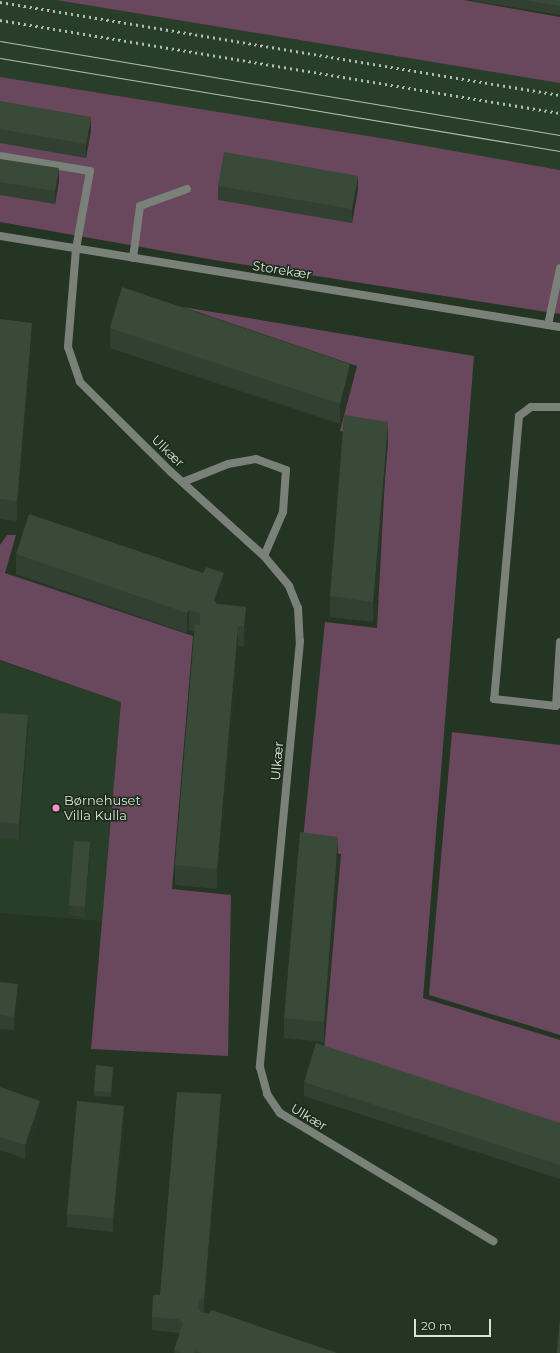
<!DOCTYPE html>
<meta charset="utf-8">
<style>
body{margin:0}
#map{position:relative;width:560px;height:1353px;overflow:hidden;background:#253524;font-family:Montserrat,sans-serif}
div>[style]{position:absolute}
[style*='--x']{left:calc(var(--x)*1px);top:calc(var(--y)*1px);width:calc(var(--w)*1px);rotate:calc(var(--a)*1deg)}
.built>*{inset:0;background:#293e28}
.green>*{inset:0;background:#69475c}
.lane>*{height:8px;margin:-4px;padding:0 4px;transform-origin:4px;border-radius:4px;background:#798178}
.street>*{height:8px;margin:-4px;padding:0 4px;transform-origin:4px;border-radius:4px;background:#798178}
.tram>*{height:1px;margin:-0.5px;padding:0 0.5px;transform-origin:0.5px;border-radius:0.5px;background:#b2bdb1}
.rail>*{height:3px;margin-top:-1.5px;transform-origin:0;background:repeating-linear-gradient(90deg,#b2bdb1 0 2px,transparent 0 6px)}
.wall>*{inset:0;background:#324031}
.shaded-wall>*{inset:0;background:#293428}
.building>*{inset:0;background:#3a4a39}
.dots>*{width:11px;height:11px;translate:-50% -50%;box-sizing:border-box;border:2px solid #1c2b1a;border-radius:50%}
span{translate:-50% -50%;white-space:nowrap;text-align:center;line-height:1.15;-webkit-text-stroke:3px #1c2b1a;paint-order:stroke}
.street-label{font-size:13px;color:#d8e2d7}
.poi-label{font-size:13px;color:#d8e2d7}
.left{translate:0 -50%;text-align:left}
.scale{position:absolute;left:414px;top:1319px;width:77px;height:18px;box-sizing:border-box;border:2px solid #d8e2d7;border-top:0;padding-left:5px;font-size:12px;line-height:14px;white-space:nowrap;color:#d8e2d7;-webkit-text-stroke:3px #1c2b1a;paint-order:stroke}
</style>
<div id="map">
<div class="built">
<i style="clip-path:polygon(0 0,56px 0,560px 83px,560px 170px,387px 139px,0 77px)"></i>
<i style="clip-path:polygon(0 661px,121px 702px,102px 921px,0 913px)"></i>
</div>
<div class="green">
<i style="clip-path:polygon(56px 0,464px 0,560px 17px,560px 83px)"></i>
<i style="clip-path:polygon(0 77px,387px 139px,560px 170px,560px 314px,214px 260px,0 222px)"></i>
<i style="clip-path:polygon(183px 307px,474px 356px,423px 998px,560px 1040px,560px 1130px,324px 1051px,341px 854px,302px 849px,325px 622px,377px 628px,387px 439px,340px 431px,357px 366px)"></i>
<i style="clip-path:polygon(7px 535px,16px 535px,5px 573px,193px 636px,172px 889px,231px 895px,228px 1056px,91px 1049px,121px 702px,0 660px,0 545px)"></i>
<i style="clip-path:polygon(452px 732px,560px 745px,560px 1035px,429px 995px)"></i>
</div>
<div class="lane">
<i style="--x:0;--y:156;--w:91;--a:9.5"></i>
<i style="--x:90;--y:171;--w:79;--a:100.2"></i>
<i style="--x:133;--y:258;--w:52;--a:-82.3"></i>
<i style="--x:140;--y:206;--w:50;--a:-19.9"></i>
<i style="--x:548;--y:325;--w:58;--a:-78.1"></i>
<i style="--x:560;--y:407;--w:29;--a:180"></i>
<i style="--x:531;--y:407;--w:15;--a:143"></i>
<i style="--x:519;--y:416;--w:284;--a:95"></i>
<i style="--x:494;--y:699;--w:62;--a:6.4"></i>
<i style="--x:556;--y:706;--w:64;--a:-86.4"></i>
<i style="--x:183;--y:482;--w:48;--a:-21.8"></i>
<i style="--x:228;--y:464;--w:28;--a:-10"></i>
<i style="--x:256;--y:459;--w:32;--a:20"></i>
<i style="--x:286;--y:470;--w:42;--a:94.1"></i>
<i style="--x:283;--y:512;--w:48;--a:113.4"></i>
</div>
<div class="street">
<i style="--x:0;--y:236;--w:567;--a:9.23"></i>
<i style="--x:76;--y:249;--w:98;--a:94.7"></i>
<i style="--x:68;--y:347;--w:37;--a:71"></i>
<i style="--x:80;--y:382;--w:128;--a:44.7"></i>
<i style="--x:171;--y:472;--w:125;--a:42.1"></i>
<i style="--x:264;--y:556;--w:39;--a:50"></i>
<i style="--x:289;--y:586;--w:24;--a:68"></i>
<i style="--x:298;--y:608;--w:33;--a:87"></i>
<i style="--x:300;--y:641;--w:428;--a:95.4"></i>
<i style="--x:260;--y:1067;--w:28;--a:75"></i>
<i style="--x:267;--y:1094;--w:23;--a:56"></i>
<i style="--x:280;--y:1113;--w:249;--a:31"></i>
</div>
<div class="tram">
<i style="--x:0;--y:41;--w:568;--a:9.53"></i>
<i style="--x:0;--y:58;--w:568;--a:9.43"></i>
</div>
<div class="rail">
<i style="--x:0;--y:2;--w:568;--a:9.43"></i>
<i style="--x:0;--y:20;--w:568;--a:9.43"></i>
</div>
<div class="wall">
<i style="clip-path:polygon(474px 0,560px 0,560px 15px,474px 1px)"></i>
<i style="clip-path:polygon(0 101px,91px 130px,86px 158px,0 143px)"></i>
<i style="clip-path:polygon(0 159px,59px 181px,55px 204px,0 195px)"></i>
<i style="clip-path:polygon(218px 186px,358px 189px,352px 223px,218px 200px)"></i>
<i style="clip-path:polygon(0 319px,32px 343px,17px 521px,0 519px)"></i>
<i style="clip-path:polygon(110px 328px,350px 384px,340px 424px,110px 348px)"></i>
<i style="clip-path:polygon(388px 442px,373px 622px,330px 617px,330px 596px)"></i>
<i style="clip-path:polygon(16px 554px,224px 594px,220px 604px,246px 607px,246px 627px,244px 646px,238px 646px,217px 889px,175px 885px,175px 865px,195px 632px,189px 630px,187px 633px,16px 574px)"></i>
<i style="clip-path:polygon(0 713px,28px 731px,19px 840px,0 838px)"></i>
<i style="clip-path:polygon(90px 852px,85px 917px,69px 915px,69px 905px)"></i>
<i style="clip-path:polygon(338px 857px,324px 1042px,284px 1038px,284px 1018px)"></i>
<i style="clip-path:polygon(0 982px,18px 997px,14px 1030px,0 1029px)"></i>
<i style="clip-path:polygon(113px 1072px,111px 1097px,94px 1096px,94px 1091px)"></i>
<i style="clip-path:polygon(304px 1082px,560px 1123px,560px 1179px,304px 1096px)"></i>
<i style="clip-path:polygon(0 1087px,40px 1114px,25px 1159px,0 1150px)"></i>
<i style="clip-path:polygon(221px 1108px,204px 1312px,202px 1312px,337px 1353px,174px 1353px,174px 1350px,180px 1334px,178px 1333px,152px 1330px,152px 1317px,160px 1295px)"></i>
<i style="clip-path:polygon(124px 1119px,113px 1232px,67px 1227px,67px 1214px)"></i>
</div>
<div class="shaded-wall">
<i style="clip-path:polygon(91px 117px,91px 130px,86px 158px,86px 144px)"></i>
<i style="clip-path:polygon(59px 168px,59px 181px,55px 204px,55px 191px)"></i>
<i style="clip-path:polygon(358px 176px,358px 189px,352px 223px,352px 209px)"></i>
<i style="clip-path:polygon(32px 323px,32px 343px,17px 521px,17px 501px)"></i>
<i style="clip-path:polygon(350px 364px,350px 384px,340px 424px,340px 404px)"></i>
<i style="clip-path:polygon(388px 422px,388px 442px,373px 622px,373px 602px)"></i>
<i style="clip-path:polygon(224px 573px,224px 594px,214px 620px,214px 600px)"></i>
<i style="clip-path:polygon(246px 607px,246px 627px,244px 646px,244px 626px)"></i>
<i style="clip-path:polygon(189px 610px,189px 630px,187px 633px,187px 613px)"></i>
<i style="clip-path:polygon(238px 626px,238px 646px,217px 889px,217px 869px)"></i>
<i style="clip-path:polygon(28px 715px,28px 731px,19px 840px,19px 824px)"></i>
<i style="clip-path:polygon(338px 837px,338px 857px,324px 1042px,324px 1022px)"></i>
<i style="clip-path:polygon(90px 842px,90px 852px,85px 917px,85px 907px)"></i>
<i style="clip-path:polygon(18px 984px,18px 997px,14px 1030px,14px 1017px)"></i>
<i style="clip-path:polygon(221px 1094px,221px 1108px,204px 1312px,204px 1299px)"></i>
<i style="clip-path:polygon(40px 1101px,40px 1114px,25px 1159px,25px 1145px)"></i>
<i style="clip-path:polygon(124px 1106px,124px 1119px,113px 1232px,113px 1218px)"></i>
</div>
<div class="building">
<i style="clip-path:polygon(524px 0,560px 0,560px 6px)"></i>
<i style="clip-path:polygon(0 101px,91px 117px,86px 144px,0 129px)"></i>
<i style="clip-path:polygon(224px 152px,358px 176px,352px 209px,218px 186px)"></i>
<i style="clip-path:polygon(0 159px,59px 168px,55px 191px,0 182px)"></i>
<i style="clip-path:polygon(122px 287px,350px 364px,340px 404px,110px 328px)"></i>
<i style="clip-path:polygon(0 319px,32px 323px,17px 501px,0 499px)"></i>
<i style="clip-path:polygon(344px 415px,388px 422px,373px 602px,330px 596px)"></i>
<i style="clip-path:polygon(29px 514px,203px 573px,206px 567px,224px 573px,214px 600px,217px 604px,246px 607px,244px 626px,238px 626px,217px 869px,175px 865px,195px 624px,200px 625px,200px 613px,189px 610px,187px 613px,16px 554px)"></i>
<i style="clip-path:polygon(0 713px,28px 715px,19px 824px,0 822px)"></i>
<i style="clip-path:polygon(300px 832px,338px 837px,324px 1022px,284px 1018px)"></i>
<i style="clip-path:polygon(74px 841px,90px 842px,85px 907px,69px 905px)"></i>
<i style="clip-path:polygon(0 982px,18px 984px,14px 1017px,0 1015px)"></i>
<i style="clip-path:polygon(316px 1043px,560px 1123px,560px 1165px,304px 1082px)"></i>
<i style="clip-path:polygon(96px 1065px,113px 1067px,111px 1092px,94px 1091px)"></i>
<i style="clip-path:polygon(0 1087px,40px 1101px,25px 1145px,0 1137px)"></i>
<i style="clip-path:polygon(177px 1092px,221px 1094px,204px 1299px,199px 1300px,198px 1308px,201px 1312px,209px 1314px,211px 1310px,337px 1353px,202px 1353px,195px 1351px,194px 1353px,182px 1353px,174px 1350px,183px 1323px,178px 1319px,152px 1317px,153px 1295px,160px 1295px)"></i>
<i style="clip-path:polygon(77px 1101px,124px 1106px,113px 1218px,67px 1214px)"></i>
<i style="clip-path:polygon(560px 1317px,560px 1353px,557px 1353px)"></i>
</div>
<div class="dots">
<i style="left:56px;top:808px;background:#f690d1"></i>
</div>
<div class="street-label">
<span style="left:282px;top:270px;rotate:9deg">Storekær</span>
<span style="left:168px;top:451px;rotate:44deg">Ulkær</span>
<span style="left:277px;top:761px;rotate:-85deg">Ulkær</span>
<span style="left:309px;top:1117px;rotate:31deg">Ulkær</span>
</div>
<div class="poi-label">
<span class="left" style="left:64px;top:808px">Børnehuset<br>Villa Kulla</span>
</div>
<div class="scale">20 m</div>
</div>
